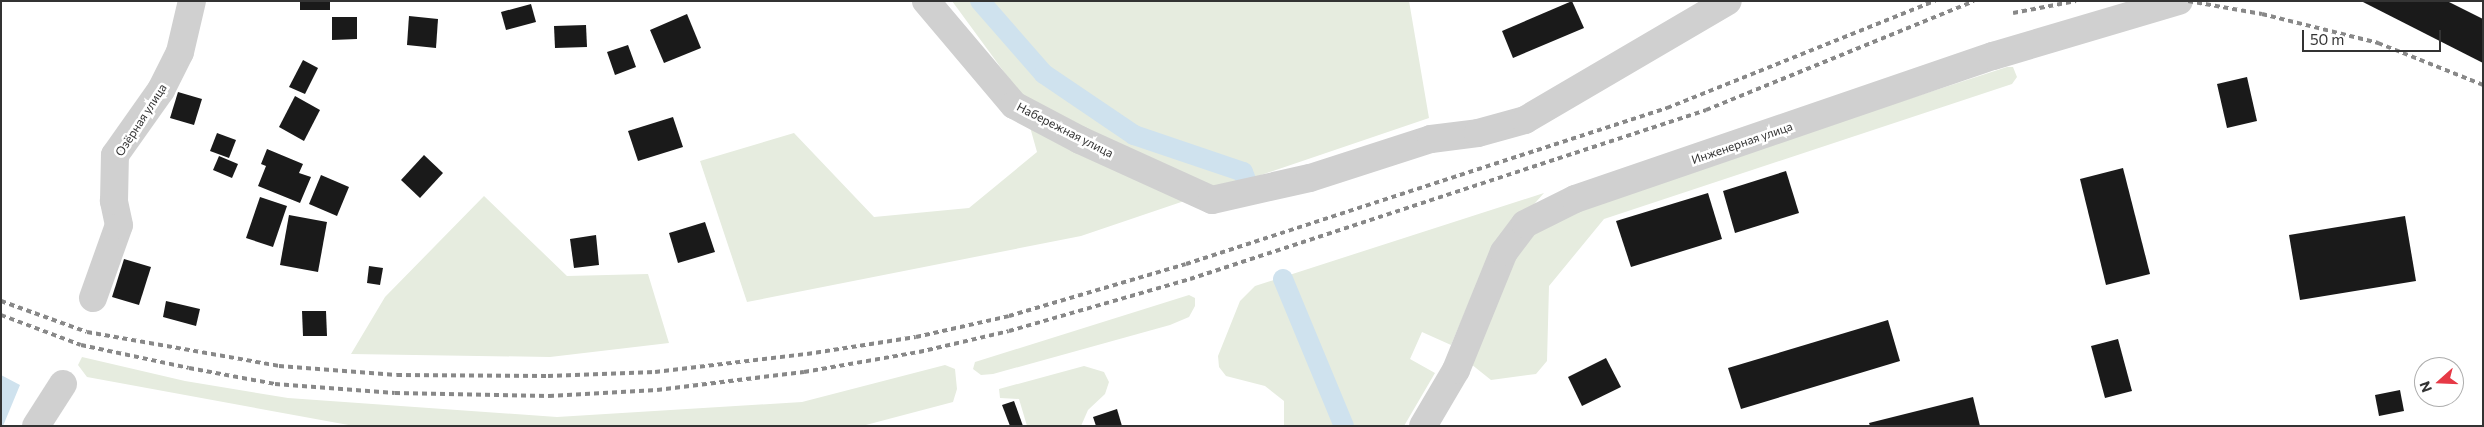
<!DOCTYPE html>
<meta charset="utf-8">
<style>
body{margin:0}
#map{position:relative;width:2484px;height:427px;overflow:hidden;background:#fff;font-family:Commissioner,sans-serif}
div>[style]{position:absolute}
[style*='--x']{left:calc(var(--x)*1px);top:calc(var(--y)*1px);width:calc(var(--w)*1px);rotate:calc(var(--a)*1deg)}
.green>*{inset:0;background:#e6ecdf}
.water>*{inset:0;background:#cfe2ee}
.canal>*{height:20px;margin:-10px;padding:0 10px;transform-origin:10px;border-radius:10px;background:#cfe2ee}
.building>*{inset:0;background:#1a1a1a}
.minor>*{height:28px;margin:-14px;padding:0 14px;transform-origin:14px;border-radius:14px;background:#d0d0d0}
.rail>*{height:4px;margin-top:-2px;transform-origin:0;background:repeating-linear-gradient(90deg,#888 0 5px,transparent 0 9px)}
span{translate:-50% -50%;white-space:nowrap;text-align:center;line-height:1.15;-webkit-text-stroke:5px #fff;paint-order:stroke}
.street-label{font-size:12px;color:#333}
.frame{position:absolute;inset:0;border:2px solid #333;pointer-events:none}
.north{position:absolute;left:2414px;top:357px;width:50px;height:50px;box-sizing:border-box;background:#fff;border:1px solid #adadad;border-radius:50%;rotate:250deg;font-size:14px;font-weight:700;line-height:20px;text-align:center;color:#333}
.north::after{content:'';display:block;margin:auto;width:18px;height:22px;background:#e63946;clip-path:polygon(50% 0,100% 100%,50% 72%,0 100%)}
.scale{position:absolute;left:2302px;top:30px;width:139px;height:22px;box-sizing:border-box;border:2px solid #333;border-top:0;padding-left:6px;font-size:15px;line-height:18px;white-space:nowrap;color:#333;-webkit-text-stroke:4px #fff;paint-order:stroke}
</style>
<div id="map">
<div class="green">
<i style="clip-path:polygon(952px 1px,1409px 1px,1429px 118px,1081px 236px,747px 302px,700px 161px,794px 133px,874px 217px,969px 208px,1037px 152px,1021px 95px)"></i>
<i style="clip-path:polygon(2007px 67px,2013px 67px,2017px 77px,2012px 84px,1604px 219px,1549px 286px,1547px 361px,1536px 374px,1491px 380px,1471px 364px,1518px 252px,1533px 228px,1578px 206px)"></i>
<i style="clip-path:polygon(1544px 193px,1489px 255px,1451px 345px,1422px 332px,1410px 359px,1435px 373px,1404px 426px,1284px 426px,1284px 401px,1265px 386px,1226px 376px,1219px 367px,1218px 356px,1240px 301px,1255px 286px)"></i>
<i style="clip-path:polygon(484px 196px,567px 276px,648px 274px,669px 343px,550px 357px,351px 354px,385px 297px)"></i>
<i style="clip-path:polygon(1189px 295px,1195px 298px,1195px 306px,1189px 317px,1170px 325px,993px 374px,981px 375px,973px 369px,975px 362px)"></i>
<i style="clip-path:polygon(82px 357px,185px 381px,288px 398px,557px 417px,802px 402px,945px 365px,955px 369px,957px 389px,953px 402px,862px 426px,354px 426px,87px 377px,78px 365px)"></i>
<i style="clip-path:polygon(1084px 366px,1104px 372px,1109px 382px,1105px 394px,1088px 410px,1081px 426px,1027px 426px,1019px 399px,1000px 398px,999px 389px)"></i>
</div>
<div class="water">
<i style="clip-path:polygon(1px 375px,20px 385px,3px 426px,1px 426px)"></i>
</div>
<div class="canal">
<i style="--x:980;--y:1;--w:97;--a:48.8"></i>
<i style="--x:1044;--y:74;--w:109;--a:34.1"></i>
<i style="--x:1134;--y:135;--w:115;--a:18.7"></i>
<i style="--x:1243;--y:172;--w:9;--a:69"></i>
<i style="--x:1283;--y:279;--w:159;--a:67.5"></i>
</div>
<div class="building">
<i style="clip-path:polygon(300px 1px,330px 1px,330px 10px,300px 10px)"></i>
<i style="clip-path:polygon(1572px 1px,1584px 28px,1513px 58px,1502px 31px)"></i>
<i style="clip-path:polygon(2361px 1px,2447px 1px,2483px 19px,2483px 63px)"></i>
<i style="clip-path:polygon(531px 4px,536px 22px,506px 30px,501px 12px)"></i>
<i style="clip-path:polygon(687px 14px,701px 48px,664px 63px,650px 30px)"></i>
<i style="clip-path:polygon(409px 16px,438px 19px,436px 48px,407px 45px)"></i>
<i style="clip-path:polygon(332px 17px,357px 17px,357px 39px,332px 40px)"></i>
<i style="clip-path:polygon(586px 25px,587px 47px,555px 48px,554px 26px)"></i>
<i style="clip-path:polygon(628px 45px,636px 67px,615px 75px,607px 52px)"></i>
<i style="clip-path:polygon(303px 60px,318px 68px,305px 94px,289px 87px)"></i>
<i style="clip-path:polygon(2247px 77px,2257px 121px,2227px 128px,2217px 84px)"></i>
<i style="clip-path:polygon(178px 92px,202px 99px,194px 125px,170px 118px)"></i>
<i style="clip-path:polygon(295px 96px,320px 110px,304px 141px,279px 127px)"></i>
<i style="clip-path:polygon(673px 117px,683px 147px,638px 161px,628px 131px)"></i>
<i style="clip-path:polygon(217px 133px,236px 140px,229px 158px,210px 151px)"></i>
<i style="clip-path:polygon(267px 149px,303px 164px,299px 173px,311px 177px,300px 203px,258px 186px,266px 166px,261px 164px)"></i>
<i style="clip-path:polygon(424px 155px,443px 173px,420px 198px,401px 180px)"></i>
<i style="clip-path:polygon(219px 156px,238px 164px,232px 178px,213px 170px)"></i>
<i style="clip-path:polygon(2123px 168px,2150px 274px,2106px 285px,2080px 179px)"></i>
<i style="clip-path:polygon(1786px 171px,1799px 213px,1735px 233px,1723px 191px)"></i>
<i style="clip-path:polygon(321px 175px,349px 187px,337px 216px,309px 204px)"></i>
<i style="clip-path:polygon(1708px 193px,1722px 239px,1631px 267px,1616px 221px)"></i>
<i style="clip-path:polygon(260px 197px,287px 206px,273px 247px,246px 238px)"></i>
<i style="clip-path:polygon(289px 215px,327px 222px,318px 272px,280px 265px)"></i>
<i style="clip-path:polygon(2405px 216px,2416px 281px,2300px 300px,2289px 235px)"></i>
<i style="clip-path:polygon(705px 222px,715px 252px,678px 263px,669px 233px)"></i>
<i style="clip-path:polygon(596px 235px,599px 265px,574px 268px,570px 239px)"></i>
<i style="clip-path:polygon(124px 259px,151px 267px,139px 305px,112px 297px)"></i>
<i style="clip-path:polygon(369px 266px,383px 268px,380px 285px,367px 283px)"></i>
<i style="clip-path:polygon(166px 301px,200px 309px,196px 326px,163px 317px)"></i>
<i style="clip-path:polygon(302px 311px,326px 311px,327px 336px,303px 336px)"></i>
<i style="clip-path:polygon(1888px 320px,1900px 361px,1741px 409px,1728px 368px)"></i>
<i style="clip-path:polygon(2118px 339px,2132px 391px,2105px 398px,2091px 346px)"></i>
<i style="clip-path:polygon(1606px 358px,1621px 387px,1582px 406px,1568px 377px)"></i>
<i style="clip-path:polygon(2400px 390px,2404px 411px,2379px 416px,2375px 395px)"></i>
<i style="clip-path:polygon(1973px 397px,1980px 426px,1870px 426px,1869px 423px)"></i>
<i style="clip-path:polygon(1014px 401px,1023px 426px,1010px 426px,1002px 405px)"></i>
<i style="clip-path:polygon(1117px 409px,1122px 426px,1096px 426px,1093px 417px)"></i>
</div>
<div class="minor">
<i style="--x:926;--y:1;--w:136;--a:49.8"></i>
<i style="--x:1014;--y:105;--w:75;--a:27.9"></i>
<i style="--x:1080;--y:140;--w:145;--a:24.4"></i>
<i style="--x:1212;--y:200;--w:100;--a:-12.7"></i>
<i style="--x:1310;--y:178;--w:127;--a:-17.9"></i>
<i style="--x:1431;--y:139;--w:47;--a:-7.3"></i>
<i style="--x:1478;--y:133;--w:49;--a:-15.5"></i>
<i style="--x:1525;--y:120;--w:235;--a:-30.4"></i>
<i style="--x:93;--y:298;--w:77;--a:-70.4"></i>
<i style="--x:119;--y:225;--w:25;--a:-102"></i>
<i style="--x:114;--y:201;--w:46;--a:-88.8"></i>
<i style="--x:115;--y:155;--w:80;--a:-54.7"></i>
<i style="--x:161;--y:90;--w:42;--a:-63.4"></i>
<i style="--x:180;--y:52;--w:52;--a:-76.8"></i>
<i style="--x:36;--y:426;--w:50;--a:-57.3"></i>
<i style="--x:1423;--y:426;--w:65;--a:-59.5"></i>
<i style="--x:1456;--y:370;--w:127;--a:-67.9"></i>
<i style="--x:1504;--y:252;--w:35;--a:-53"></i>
<i style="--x:1525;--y:224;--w:56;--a:-26.6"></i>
<i style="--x:1575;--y:199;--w:442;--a:-18.9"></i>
<i style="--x:1993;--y:56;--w:194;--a:-16.5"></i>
</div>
<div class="rail">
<i style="--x:2188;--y:1;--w:75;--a:10"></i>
<i style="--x:2262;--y:14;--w:120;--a:14"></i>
<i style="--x:2378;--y:43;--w:113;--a:21.8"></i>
<i style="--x:2013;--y:13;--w:64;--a:-10.8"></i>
<i style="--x:1;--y:301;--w:91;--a:19.8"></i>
<i style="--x:87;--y:332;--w:195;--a:10"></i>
<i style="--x:279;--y:366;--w:118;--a:4.4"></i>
<i style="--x:397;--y:375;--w:151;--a:0.4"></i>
<i style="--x:548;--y:376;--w:107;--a:-2.1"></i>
<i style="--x:655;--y:372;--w:153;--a:-6.8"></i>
<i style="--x:807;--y:354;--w:110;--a:-8.9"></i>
<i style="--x:916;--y:337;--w:95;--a:-12.7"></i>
<i style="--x:1009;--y:316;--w:184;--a:-16.4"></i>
<i style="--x:1186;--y:264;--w:506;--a:-17.97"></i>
<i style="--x:1667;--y:108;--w:289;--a:-21.8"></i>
<i style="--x:1;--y:315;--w:85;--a:20.6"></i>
<i style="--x:81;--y:345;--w:110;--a:12"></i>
<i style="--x:189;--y:368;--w:87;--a:10.5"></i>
<i style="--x:275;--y:384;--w:120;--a:4.3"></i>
<i style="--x:395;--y:393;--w:154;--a:1.1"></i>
<i style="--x:549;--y:396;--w:108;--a:-3.2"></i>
<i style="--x:657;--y:390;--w:148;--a:-7"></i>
<i style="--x:804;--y:372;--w:117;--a:-9.9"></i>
<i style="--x:919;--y:352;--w:92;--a:-13.1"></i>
<i style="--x:1009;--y:331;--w:188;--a:-16"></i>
<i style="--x:1190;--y:279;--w:543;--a:-18.13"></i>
<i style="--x:1706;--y:110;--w:289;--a:-22.1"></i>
</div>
<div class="street-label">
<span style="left:141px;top:120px;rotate:-57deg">Озёрная улица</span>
<span style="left:1065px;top:130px;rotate:27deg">Набережная улица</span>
<span style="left:1742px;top:143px;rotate:-19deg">Инженерная улица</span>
</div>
<div class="frame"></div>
<div class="north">N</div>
<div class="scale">50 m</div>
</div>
